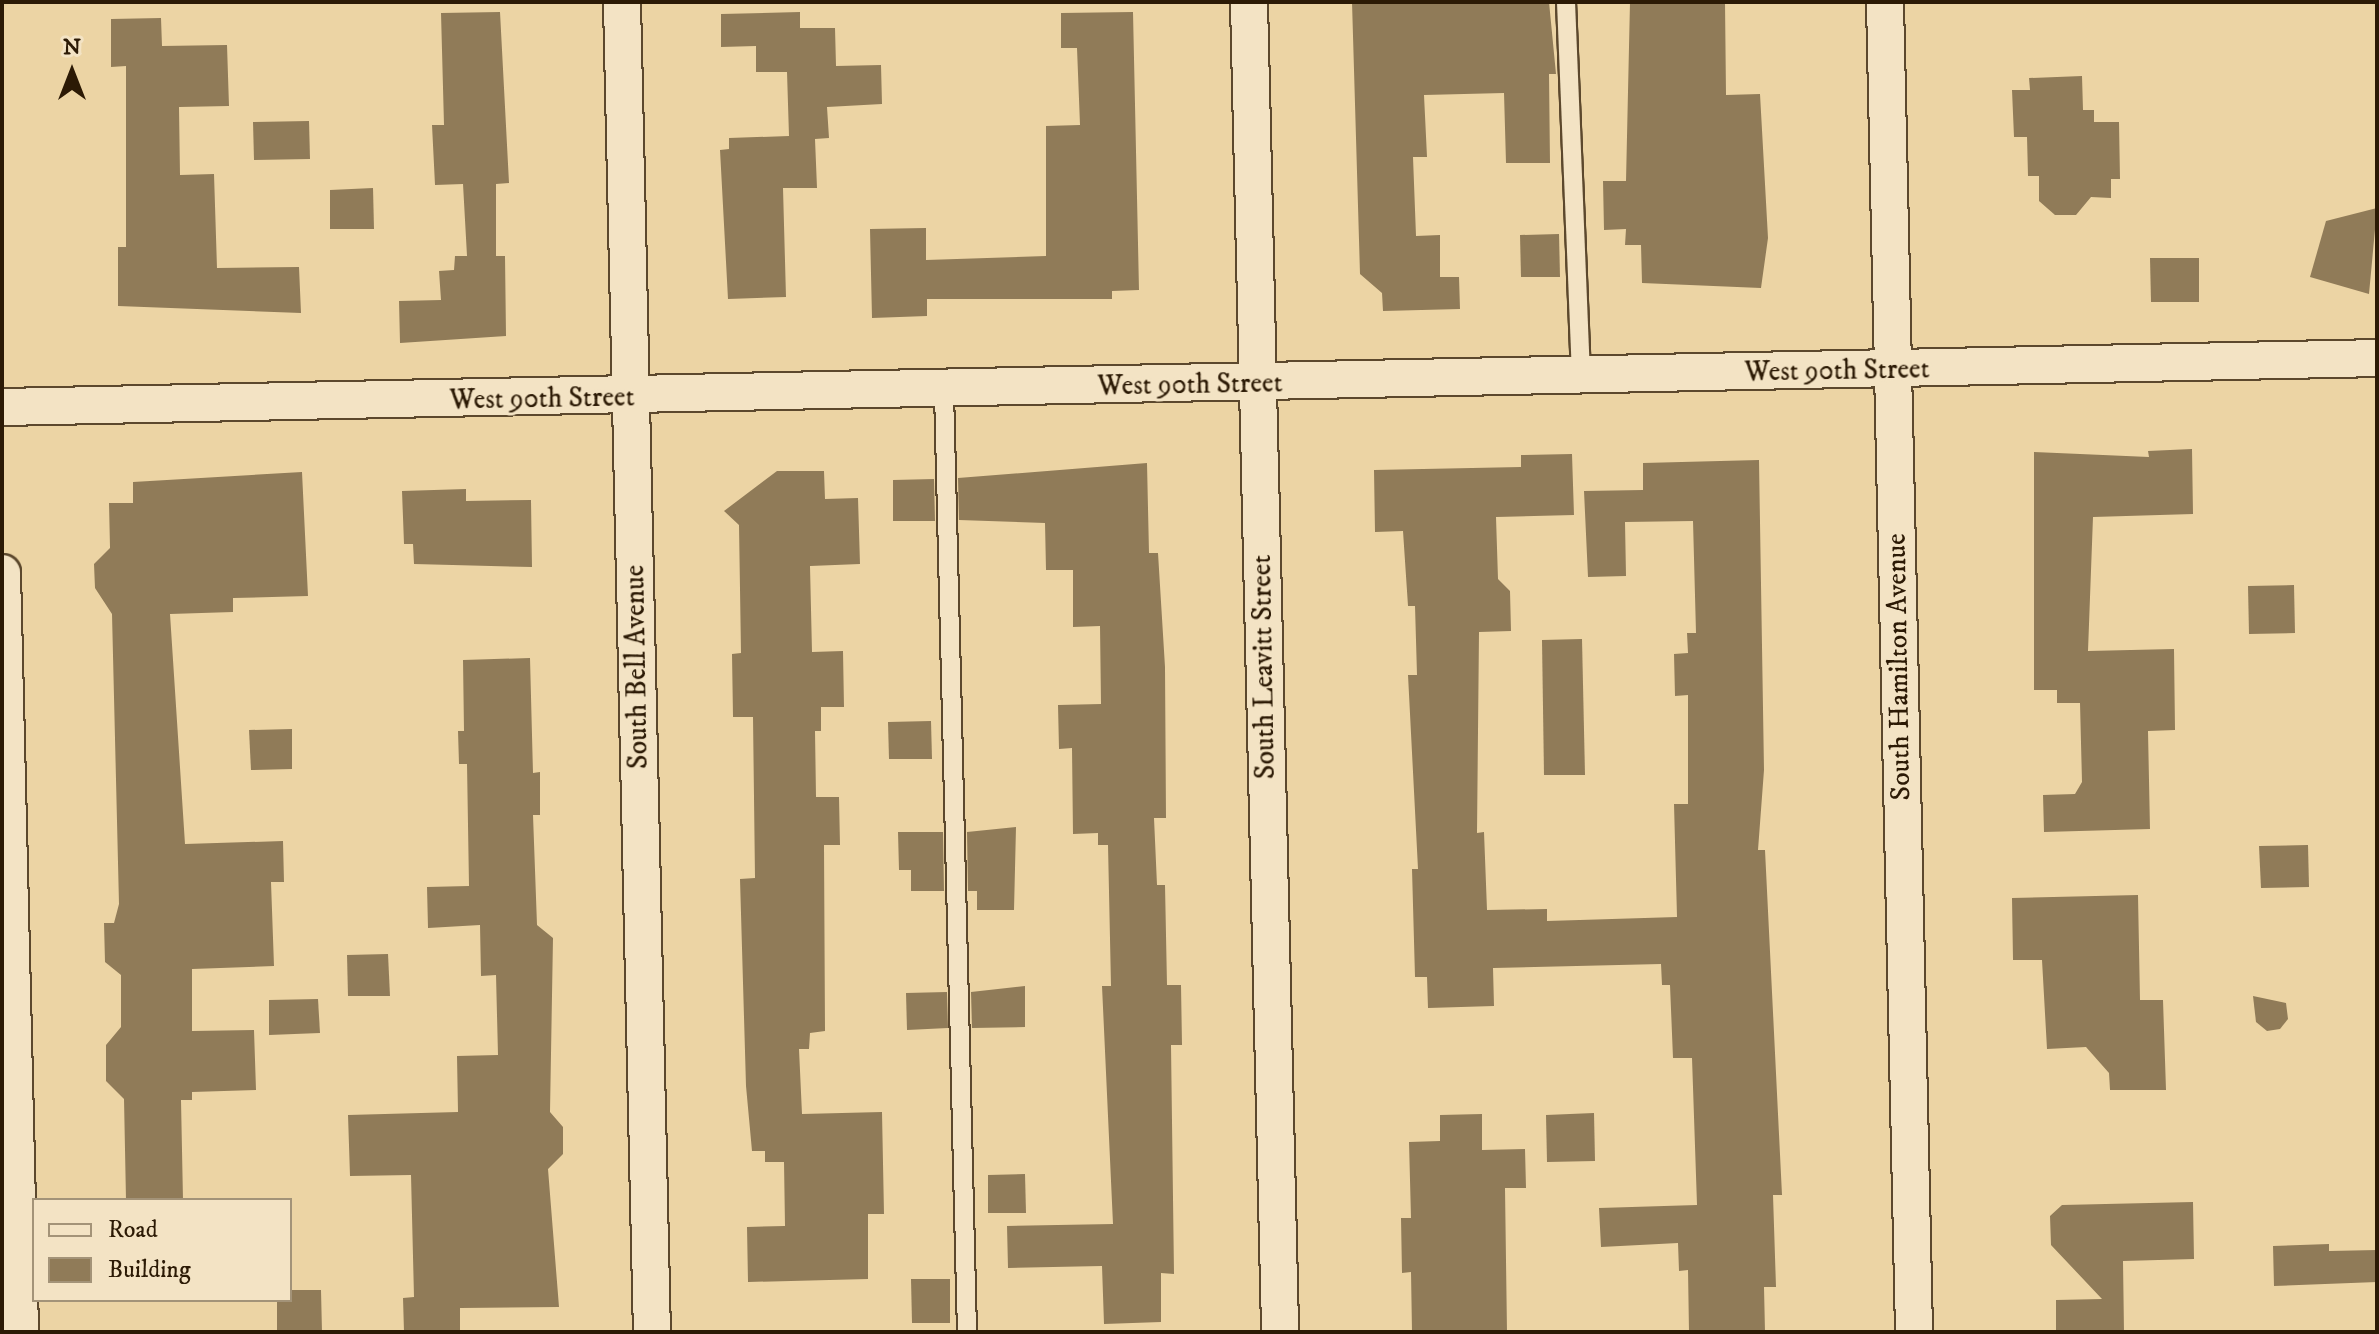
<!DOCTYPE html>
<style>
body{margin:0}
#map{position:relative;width:2379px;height:1334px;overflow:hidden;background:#ecd4a4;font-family:"IM FELL DW Pica",serif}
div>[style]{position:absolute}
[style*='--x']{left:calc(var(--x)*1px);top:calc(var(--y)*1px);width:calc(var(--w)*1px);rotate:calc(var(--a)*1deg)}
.building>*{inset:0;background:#907b58}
.roads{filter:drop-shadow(2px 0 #5c482d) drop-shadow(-2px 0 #5c482d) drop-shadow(0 2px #5c482d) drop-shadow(0 -2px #5c482d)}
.service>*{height:18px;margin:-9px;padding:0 9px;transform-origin:9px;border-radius:9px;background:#f3e3c4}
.minor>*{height:36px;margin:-18px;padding:0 18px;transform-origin:18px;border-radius:18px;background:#f3e3c4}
span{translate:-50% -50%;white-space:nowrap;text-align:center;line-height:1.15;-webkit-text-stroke:6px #f3e3c4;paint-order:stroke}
.street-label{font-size:28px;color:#2c1a05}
.frame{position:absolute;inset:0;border:4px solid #2c1a05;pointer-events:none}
.legend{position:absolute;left:32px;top:1198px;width:260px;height:104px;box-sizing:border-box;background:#f3e3c4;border:2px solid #a39378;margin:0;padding:10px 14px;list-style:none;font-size:24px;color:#2c1a05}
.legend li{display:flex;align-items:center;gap:16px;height:40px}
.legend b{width:40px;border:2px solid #a39378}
.north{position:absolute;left:32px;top:32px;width:80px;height:80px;-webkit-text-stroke:6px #f3e3c4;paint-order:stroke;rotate:0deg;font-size:22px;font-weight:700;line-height:32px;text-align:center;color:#2c1a05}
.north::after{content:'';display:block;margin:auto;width:28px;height:36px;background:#2c1a05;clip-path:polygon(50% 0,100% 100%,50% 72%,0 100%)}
</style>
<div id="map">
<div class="building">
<i style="clip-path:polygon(1352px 2px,1549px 2px,1556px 74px,1549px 74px,1550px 163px,1506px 163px,1504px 93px,1424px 95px,1427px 157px,1413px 157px,1416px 236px,1440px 235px,1440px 277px,1459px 277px,1460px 309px,1383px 311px,1382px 293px,1360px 274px)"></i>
<i style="clip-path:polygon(1630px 2px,1725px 2px,1726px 95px,1760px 94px,1768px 238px,1761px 288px,1642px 283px,1641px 245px,1625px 245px,1626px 229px,1604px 230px,1603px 181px,1626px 181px)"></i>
<i style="clip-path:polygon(500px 12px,509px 183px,496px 184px,496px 256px,505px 256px,506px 336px,400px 343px,399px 301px,441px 300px,439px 271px,454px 270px,455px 256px,467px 256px,463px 184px,435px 185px,432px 125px,444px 125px,441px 13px)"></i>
<i style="clip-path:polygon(800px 12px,800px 28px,835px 28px,836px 66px,881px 65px,882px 104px,827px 107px,829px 138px,815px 139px,817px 188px,783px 188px,786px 297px,728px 299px,720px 150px,729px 149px,729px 138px,789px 136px,787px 72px,756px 72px,756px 46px,721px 47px,721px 14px)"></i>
<i style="clip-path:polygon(1133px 12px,1139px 290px,1112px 291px,1112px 299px,927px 299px,927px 316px,872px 318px,870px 229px,926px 228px,926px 260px,1046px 256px,1046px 126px,1080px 125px,1077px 48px,1061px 48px,1061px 13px)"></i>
<i style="clip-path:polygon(161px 18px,162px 46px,227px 45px,229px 106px,179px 107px,180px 175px,214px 174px,217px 268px,299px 267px,301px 313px,118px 306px,118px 247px,126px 247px,126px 66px,111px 67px,111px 19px)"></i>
<i style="clip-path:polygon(2082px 76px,2083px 110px,2094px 110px,2094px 122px,2119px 122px,2120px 179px,2111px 179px,2111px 198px,2091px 197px,2076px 215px,2055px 215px,2039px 201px,2039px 176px,2028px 176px,2027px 137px,2014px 137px,2012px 90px,2030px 90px,2029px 78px)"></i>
<i style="clip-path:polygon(309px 121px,310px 159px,254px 160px,253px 122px)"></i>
<i style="clip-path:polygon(373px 188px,374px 229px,330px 229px,330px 190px)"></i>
<i style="clip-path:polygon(2377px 208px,2369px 294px,2310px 277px,2326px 221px)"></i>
<i style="clip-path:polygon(1559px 234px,1560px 277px,1521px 277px,1520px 235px)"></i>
<i style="clip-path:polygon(2150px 258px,2199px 258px,2199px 302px,2151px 302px)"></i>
<i style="clip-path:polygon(2192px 449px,2193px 514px,2093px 517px,2088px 651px,2174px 649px,2175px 730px,2148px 731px,2150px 829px,2044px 832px,2043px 795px,2075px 794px,2082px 782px,2080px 703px,2057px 703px,2057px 690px,2034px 690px,2034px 452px,2149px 457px,2148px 451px)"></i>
<i style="clip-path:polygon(1572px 454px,1574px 515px,1496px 517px,1498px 579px,1510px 591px,1511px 631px,1479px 632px,1477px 833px,1484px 832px,1487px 910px,1547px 909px,1547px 921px,1677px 917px,1674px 804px,1688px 804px,1688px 695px,1675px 696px,1674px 654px,1688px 653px,1687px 633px,1696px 633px,1693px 521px,1625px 522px,1626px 576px,1588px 577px,1584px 491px,1643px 490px,1643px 463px,1759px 460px,1764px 770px,1758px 850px,1765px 850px,1782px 1195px,1773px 1195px,1776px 1287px,1764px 1287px,1765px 1332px,1689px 1332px,1688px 1270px,1679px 1271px,1678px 1243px,1601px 1247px,1599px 1208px,1697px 1205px,1692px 1058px,1673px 1058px,1670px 985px,1662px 985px,1661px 964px,1493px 968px,1494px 1006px,1428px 1008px,1427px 977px,1415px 977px,1412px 869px,1418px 869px,1408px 675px,1417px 675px,1415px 606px,1408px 606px,1403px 531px,1375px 532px,1374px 470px,1521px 467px,1521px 455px)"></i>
<i style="clip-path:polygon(1147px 463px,1149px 553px,1158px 553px,1165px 667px,1166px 818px,1154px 818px,1157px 885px,1165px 885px,1167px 985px,1181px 985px,1182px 1045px,1171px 1045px,1174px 1274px,1161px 1273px,1161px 1322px,1104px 1324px,1102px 1266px,1008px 1268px,1007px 1226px,1113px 1224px,1102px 986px,1111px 986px,1108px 845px,1098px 845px,1098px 833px,1073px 834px,1072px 748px,1059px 749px,1058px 705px,1101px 704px,1100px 626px,1073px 627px,1073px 570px,1046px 570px,1045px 523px,959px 520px,958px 478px)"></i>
<i style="clip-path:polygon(777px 471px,824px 471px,825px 499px,858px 498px,860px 564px,810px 566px,812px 652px,843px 651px,844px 707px,821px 707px,821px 731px,815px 731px,816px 797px,839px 797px,840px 845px,824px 845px,825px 1031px,810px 1033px,809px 1049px,799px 1049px,802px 1114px,882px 1112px,884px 1214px,868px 1214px,868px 1279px,748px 1282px,747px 1227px,785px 1226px,784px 1162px,765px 1162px,765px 1151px,752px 1151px,746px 1086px,740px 879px,755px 878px,753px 717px,733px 717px,732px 654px,741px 653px,739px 525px,724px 511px)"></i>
<i style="clip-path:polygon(302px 472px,308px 596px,233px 598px,233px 612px,170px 614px,185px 844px,283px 841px,284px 882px,271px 882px,274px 966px,192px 969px,192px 1031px,254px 1030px,256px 1090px,192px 1092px,192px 1100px,181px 1100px,183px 1200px,126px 1200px,124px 1099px,106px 1081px,106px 1045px,121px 1027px,121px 975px,105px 962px,104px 923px,114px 923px,119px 904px,112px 614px,95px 588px,94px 564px,110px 548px,109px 503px,133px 503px,133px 482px)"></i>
<i style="clip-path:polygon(934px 479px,935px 521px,893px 521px,893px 480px)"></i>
<i style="clip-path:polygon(466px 489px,466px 501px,531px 500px,532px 567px,414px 564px,413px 544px,404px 544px,402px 491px)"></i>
<i style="clip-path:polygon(2294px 585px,2295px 633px,2249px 634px,2248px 586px)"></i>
<i style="clip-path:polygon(1582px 639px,1585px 775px,1544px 775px,1542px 640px)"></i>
<i style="clip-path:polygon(530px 658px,533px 773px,540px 772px,540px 815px,533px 815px,537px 925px,553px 938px,550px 1112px,563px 1127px,563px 1154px,548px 1169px,559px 1307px,460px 1308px,460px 1332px,404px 1332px,403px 1298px,414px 1297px,411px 1175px,350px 1176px,348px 1115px,458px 1112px,457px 1056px,498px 1055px,496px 975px,481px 976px,480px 925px,428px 928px,427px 887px,469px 886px,467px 764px,459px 764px,458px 731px,464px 731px,463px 660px)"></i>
<i style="clip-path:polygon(931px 721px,932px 759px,889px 759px,888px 722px)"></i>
<i style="clip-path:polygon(292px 729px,292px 769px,251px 770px,249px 730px)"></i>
<i style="clip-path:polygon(1016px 827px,1014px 910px,977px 910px,977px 891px,968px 891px,967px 832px)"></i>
<i style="clip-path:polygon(898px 832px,943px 832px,944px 891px,911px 891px,911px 870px,899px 870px)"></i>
<i style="clip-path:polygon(2308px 845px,2309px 887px,2261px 888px,2259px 846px)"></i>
<i style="clip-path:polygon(2138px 895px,2140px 1000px,2163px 1000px,2166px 1090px,2110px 1090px,2109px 1073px,2086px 1047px,2047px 1049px,2042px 960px,2013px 960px,2012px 898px)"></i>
<i style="clip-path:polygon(388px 954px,390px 996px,348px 996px,347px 955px)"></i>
<i style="clip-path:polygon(1025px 986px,1025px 1027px,972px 1028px,971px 992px)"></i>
<i style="clip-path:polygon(947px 992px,948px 1028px,907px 1030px,906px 993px)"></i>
<i style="clip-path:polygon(2253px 996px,2286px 1003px,2288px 1019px,2280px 1029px,2267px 1031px,2256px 1022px)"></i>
<i style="clip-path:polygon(318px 999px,320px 1033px,269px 1035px,269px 1000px)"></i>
<i style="clip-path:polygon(1594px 1113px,1595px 1161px,1547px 1162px,1546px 1115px)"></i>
<i style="clip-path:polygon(1482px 1114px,1482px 1150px,1525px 1149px,1526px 1188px,1505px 1188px,1507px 1332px,1412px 1332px,1411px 1272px,1402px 1273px,1401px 1218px,1411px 1218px,1409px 1142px,1440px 1141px,1440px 1115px)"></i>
<i style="clip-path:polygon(1025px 1174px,1026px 1213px,988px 1213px,988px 1175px)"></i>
<i style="clip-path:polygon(2193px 1202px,2194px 1259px,2123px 1261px,2124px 1332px,2056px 1332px,2056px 1300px,2102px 1299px,2051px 1245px,2050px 1216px,2062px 1205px)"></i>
<i style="clip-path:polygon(2329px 1244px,2329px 1251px,2377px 1250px,2377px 1282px,2274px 1286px,2273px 1246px)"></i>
<i style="clip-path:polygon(911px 1279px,950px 1279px,950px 1323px,912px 1323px)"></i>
<i style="clip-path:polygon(290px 1290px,321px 1290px,322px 1332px,277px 1332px,277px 1300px,290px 1300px)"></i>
</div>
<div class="roads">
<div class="service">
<i style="--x:1566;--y:2;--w:375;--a:87.7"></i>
<i style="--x:944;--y:391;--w:941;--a:88.6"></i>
</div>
<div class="minor">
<i style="--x:622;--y:2;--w:1330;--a:88.71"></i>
<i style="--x:1249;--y:2;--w:1330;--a:88.66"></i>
<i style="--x:1885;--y:2;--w:1330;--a:88.75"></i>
<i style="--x:2;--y:407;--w:2376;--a:-1.18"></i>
<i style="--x:2;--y:573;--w:759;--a:88.64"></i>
</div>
</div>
<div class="street-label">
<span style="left:1837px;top:371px;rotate:-1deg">West 90th Street</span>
<span style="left:1190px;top:385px;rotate:-1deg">West 90th Street</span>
<span style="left:542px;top:399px;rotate:-1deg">West 90th Street</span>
<span style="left:637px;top:667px;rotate:-91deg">South Bell Avenue</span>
<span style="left:1264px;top:667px;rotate:-91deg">South Leavitt Street</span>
<span style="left:1899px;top:667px;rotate:-91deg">South Hamilton Avenue</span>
</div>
<div class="frame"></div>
<ul class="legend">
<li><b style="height:10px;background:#f3e3c4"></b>Road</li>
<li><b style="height:22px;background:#907b58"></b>Building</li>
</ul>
<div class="north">N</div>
</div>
